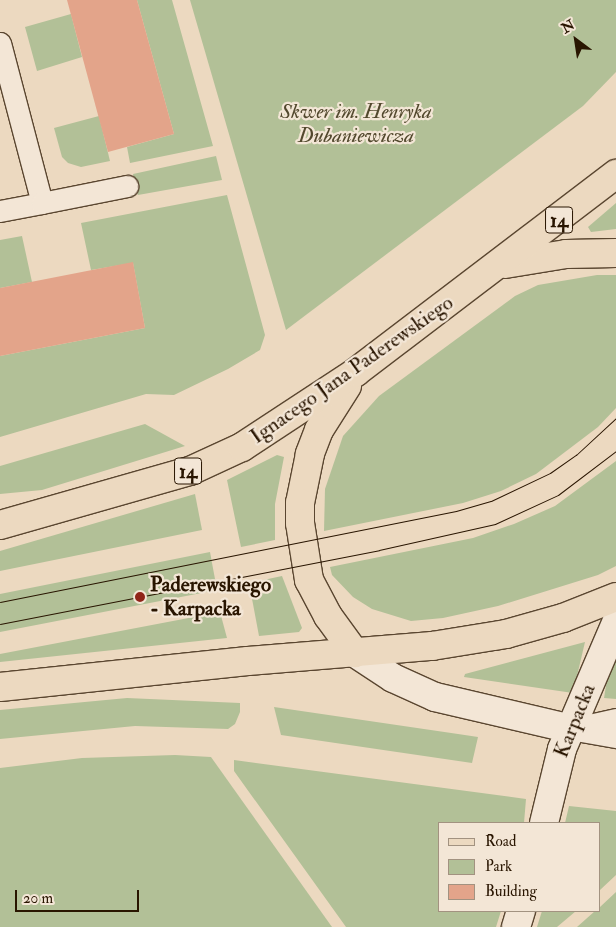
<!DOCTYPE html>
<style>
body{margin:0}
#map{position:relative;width:616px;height:927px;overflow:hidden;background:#ecd9c0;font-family:"IM FELL Double Pica",serif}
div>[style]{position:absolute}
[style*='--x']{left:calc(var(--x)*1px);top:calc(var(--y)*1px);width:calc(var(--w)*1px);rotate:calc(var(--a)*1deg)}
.green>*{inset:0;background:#b2c097}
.building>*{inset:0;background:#e3a48a}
.roads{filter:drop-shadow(1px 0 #5a4630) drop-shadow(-1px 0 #5a4630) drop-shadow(0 1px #5a4630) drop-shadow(0 -1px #5a4630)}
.lane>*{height:21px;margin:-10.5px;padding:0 10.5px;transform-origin:10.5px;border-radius:10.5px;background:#f3e6d6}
.street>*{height:28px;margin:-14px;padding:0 14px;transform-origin:14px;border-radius:14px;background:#f3e6d6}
.primary>*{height:28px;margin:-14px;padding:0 14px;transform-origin:14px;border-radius:14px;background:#ecd9c0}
.tram>*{height:1px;margin:-0.5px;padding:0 0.5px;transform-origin:0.5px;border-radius:0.5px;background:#291500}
.dots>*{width:14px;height:14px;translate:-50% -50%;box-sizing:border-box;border:2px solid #f3e6d6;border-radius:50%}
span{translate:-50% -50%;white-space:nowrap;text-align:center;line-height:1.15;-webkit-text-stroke:4.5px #f3e6d6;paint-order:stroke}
.shield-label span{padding:1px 4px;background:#f3e6d6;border:1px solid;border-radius:4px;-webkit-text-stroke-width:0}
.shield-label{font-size:20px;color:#291500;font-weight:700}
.park-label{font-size:21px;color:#52482d;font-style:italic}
.street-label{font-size:21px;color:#291500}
.poi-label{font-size:21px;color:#291500;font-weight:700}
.left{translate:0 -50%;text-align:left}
.legend{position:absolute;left:438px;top:822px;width:162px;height:90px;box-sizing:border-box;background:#f3e6d6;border:1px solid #a29280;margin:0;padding:6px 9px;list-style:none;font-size:15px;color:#291500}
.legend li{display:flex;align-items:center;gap:10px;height:25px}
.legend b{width:25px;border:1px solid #a29280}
.north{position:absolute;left:551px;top:15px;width:50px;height:50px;-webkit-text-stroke:4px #f3e6d6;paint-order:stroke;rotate:329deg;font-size:14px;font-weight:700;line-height:20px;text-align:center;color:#291500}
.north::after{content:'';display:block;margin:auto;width:18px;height:22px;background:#291500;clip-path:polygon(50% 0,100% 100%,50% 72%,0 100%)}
.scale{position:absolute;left:15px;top:890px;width:124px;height:22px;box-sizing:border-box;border:2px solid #291500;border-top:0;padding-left:6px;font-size:15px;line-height:18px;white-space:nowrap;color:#291500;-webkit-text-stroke:4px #f3e6d6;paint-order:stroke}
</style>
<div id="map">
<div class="green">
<i style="clip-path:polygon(137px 0,172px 0,213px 146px,130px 163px,127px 147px,174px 134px)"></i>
<i style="clip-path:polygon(190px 0,616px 0,616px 72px,583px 106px,286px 330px)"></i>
<i style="clip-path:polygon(71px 14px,82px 57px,37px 71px,25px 27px)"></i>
<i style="clip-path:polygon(99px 116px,110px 161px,81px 167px,68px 163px,62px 157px,54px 128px)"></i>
<i style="clip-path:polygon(216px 156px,222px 180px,138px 195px,133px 174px)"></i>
<i style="clip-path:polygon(227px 195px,265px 335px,260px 350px,228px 369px,174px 395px,146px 394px,0 437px,0 356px,145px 328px,133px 263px,91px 270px,81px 223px)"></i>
<i style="clip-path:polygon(616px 203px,616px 229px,591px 232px,588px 227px)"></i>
<i style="clip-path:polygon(22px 236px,32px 282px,0 288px,0 240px)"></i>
<i style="clip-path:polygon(597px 275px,616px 275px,616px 408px,598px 427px,536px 474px,501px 491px,463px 503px,324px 531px,325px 489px,343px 436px,379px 396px,515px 296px,538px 285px)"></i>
<i style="clip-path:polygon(145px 424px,185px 446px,42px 490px,0 494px,0 466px)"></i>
<i style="clip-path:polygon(277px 455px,284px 457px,275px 504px,275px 540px,241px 547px,227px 480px)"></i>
<i style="clip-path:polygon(616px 461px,616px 566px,598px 575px,498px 606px,443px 618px,411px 621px,372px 609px,353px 597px,332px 575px,330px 567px,473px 538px,514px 524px,555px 506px)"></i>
<i style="clip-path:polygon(195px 494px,202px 530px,0 571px,0 551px)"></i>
<i style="clip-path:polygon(210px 552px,217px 590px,0 632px,0 594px)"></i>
<i style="clip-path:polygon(282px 576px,302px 628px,299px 632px,259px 636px,249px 583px)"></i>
<i style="clip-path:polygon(220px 612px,227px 638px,0 662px,0 654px)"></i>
<i style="clip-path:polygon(585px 642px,573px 693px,464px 677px,465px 674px)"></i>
<i style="clip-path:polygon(616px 655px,616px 699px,604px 698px,608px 673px)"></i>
<i style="clip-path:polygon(127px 698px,240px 703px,240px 712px,235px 724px,228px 729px,135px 726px,0 739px,0 710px)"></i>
<i style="clip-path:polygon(274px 707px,458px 734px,478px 737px,472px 763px,281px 735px)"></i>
<i style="clip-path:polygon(175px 755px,211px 757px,332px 927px,0 927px,0 768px,82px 758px)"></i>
<i style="clip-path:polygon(234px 760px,526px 799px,524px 823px,440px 823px,440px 911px,501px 911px,496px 927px,346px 927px,234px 771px)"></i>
<i style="clip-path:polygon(569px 806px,616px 811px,616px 875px,600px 890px,600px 823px,565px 823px)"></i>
<i style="clip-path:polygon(616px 892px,616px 927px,577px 927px,595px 911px,600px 911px,600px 907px)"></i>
<i style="clip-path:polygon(542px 911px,576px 911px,557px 927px,537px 927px)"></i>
</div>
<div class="building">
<i style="clip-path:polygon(67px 0,137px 0,174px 134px,108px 152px)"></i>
<i style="clip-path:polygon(133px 262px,145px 328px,0 356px,0 288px)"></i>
</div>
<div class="roads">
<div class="lane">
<i style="--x:0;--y:43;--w:165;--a:75.3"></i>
<i style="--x:42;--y:203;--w:43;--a:169.2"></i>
<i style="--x:42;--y:203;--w:87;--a:-11.3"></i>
<i style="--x:571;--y:729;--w:46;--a:-12.5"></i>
<i style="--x:581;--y:731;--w:36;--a:10"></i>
</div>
<div class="street">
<i style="--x:355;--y:653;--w:45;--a:33.3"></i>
<i style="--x:393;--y:678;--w:46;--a:24.3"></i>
<i style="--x:435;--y:697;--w:140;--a:13.2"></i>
<i style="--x:544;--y:823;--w:76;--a:-76.3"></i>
<i style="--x:562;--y:749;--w:137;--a:-66.8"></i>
<i style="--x:516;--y:927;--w:17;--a:-73"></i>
</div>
<div class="primary">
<i style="--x:505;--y:264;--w:62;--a:-9.3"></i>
<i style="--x:566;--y:254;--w:50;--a:-1.1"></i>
<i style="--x:347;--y:386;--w:52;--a:122.5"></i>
<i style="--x:319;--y:430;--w:26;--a:111"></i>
<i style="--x:310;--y:454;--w:50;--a:101.5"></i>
<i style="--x:300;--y:503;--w:20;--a:90"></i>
<i style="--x:300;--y:523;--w:58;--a:81"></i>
<i style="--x:309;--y:580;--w:41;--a:62.2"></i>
<i style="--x:328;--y:616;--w:46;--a:53.9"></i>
<i style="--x:0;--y:525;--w:198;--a:-15.9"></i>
<i style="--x:190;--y:471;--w:57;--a:-24.8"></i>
<i style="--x:242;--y:447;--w:136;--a:-33.3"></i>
<i style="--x:356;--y:372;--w:327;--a:-37.3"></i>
<i style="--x:0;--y:687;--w:249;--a:-6"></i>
<i style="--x:248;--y:661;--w:185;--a:-4.7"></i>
<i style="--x:432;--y:646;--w:75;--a:-9.2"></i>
<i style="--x:506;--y:634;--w:59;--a:-15.7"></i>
<i style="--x:563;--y:618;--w:57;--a:-21.6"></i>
</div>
</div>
<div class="tram">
<i style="--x:0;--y:602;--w:465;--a:-11.3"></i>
<i style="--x:456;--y:511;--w:36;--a:-16"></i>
<i style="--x:491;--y:501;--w:65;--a:-25.4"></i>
<i style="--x:550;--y:473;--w:32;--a:-35"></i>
<i style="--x:576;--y:455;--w:54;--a:-42.8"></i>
<i style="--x:0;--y:624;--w:386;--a:-11"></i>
<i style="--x:379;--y:550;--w:119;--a:-12.6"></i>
<i style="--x:495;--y:524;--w:69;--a:-24.7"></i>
<i style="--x:558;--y:495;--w:73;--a:-37.2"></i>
</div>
<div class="dots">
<i style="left:140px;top:597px;background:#8f2418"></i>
</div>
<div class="shield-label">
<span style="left:559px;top:220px">14</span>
<span style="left:188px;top:471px">14</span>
</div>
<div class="park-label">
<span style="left:356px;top:124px">Skwer im. Henryka<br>Dubaniewicza</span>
</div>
<div class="street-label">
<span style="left:352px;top:370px;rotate:-35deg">Ignacego Jana Paderewskiego</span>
<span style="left:575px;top:721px;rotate:-68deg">Karpacka</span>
</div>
<div class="poi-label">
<span class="left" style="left:150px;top:597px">Paderewskiego<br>- Karpacka</span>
</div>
<ul class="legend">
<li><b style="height:6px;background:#ecd9c0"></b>Road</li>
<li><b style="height:14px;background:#b2c097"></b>Park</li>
<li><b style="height:14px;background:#e3a48a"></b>Building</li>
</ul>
<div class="north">N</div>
<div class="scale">20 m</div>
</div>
